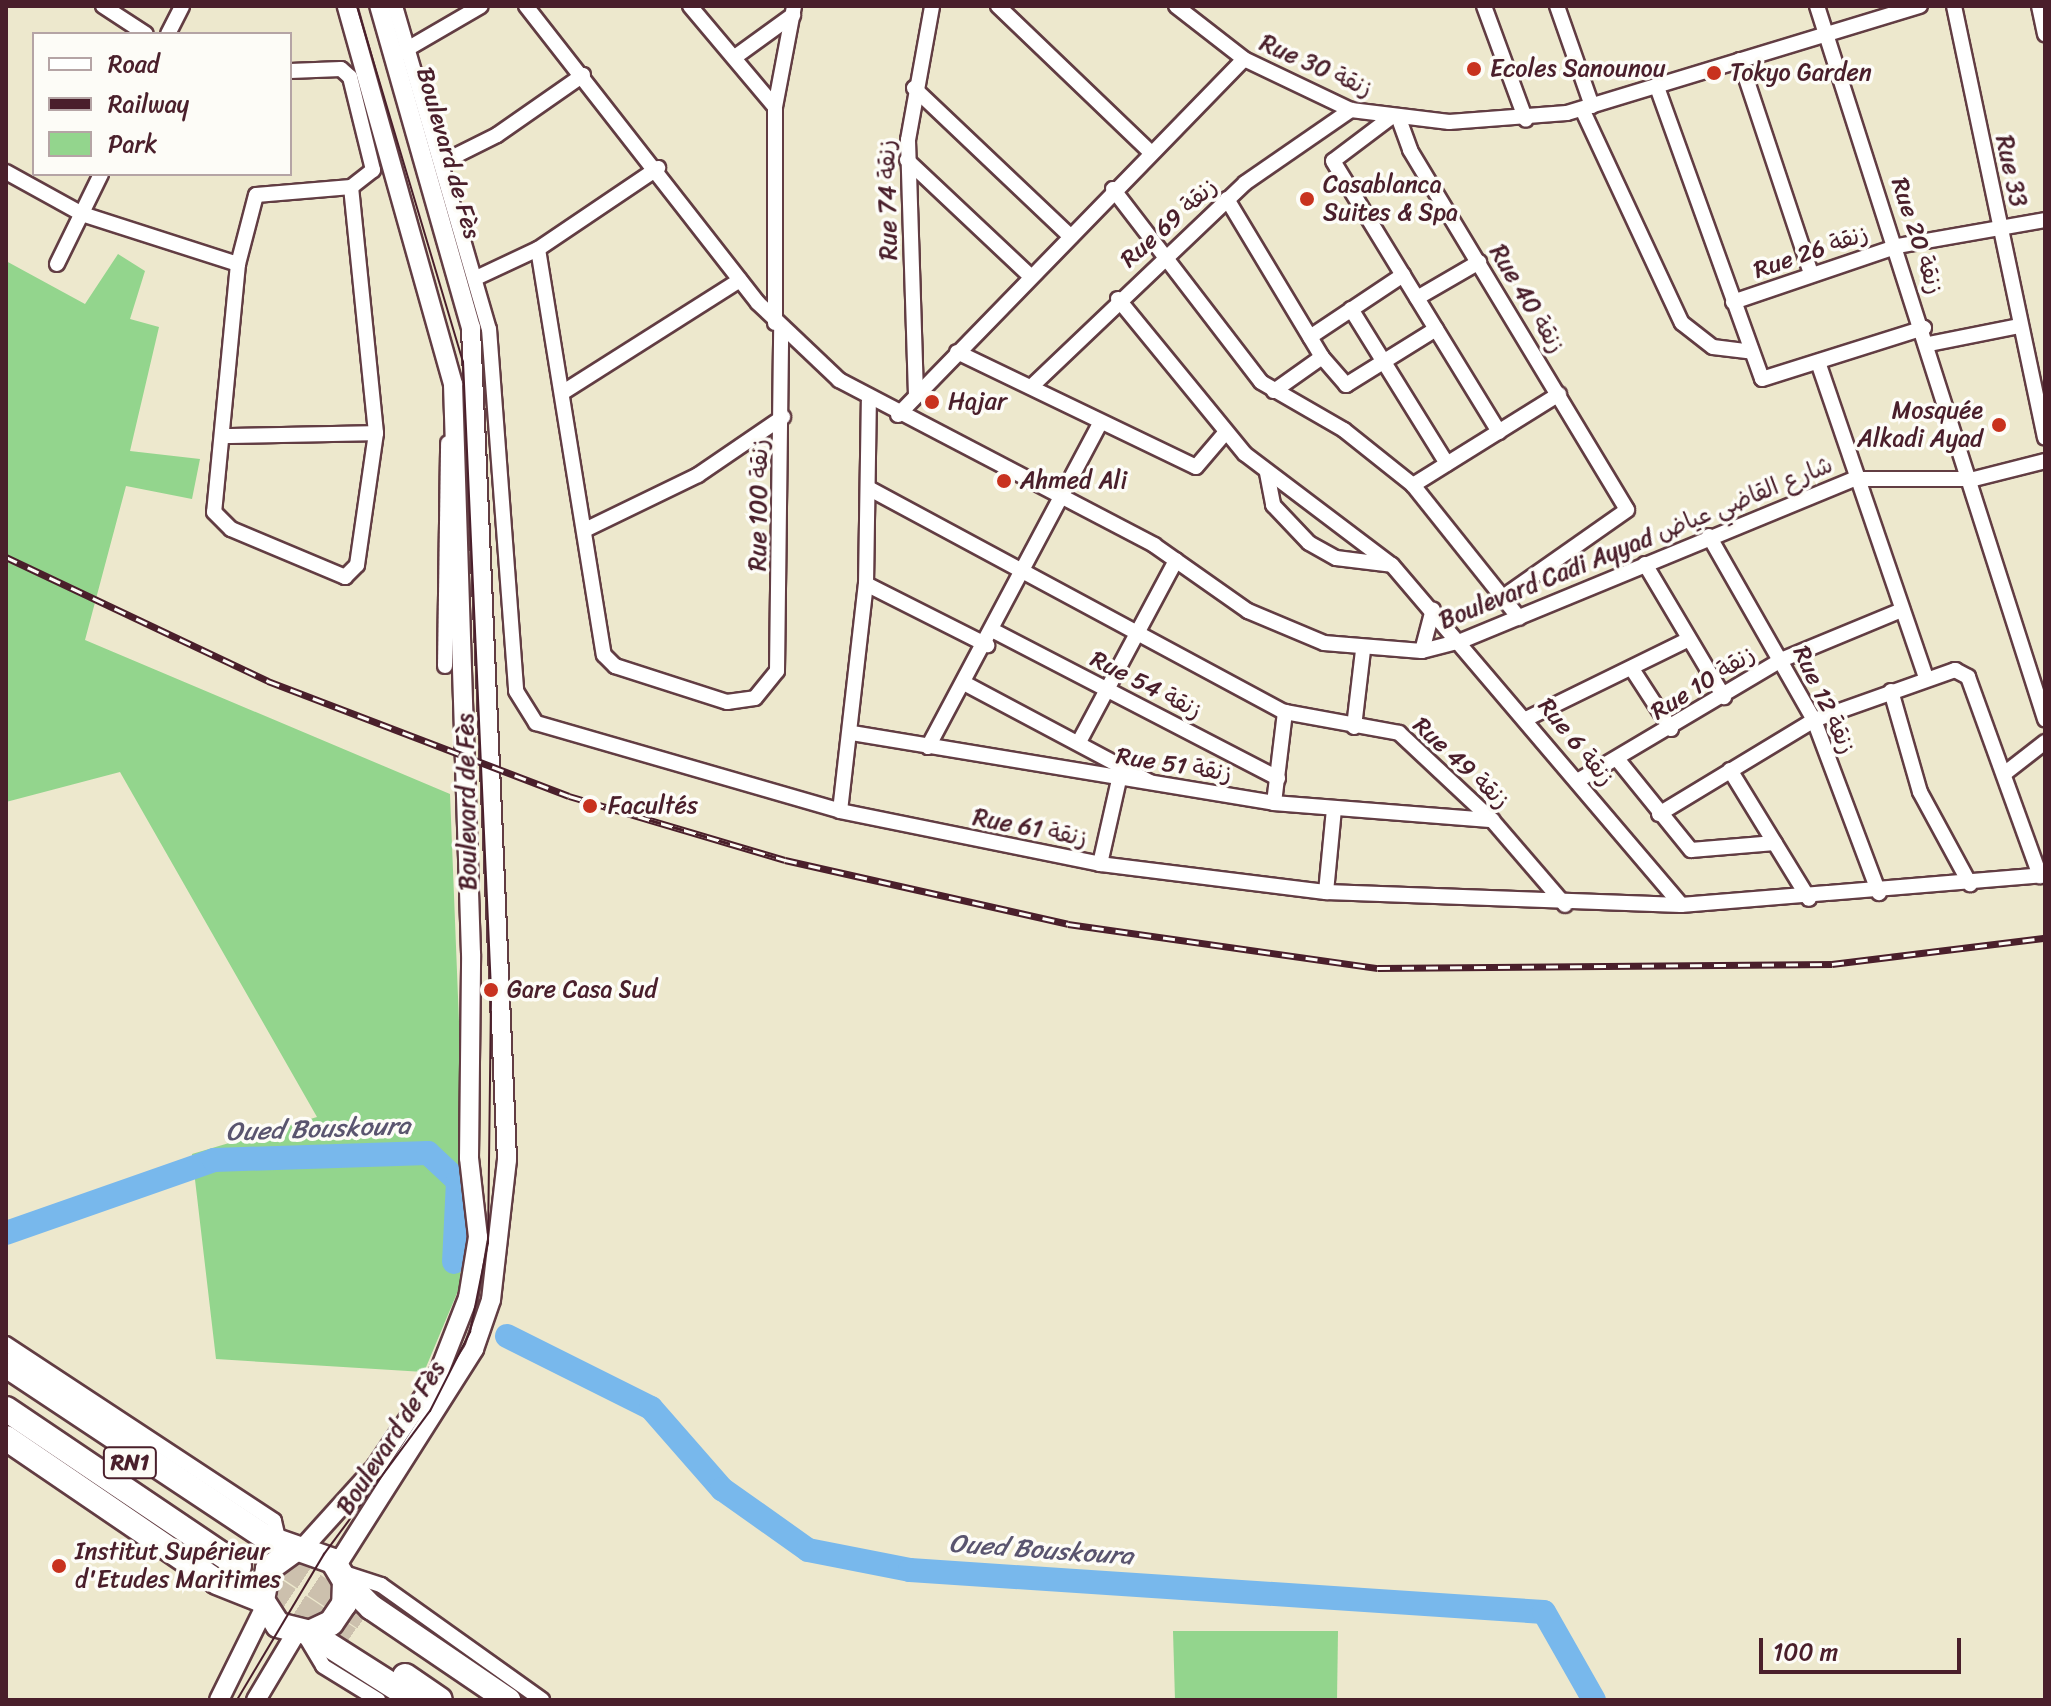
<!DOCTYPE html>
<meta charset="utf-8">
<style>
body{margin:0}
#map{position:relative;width:2051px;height:1706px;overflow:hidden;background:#ede8cd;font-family:Sriracha,"Playpen Sans Arabic",sans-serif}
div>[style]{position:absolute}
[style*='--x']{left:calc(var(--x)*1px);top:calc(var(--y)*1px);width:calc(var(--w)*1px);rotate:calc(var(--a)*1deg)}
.green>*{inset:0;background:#93d58d}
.river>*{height:24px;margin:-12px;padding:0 12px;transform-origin:12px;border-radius:12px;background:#78b8ec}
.trunk-tunnel>*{height:24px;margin-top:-12px;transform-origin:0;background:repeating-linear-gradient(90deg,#ccc0ad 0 24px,transparent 0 36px)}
.roads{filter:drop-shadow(2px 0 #623d43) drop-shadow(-2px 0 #623d43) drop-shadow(0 2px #623d43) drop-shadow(0 -2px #623d43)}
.minor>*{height:14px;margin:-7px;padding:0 7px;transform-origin:7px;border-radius:7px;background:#fff}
.tertiary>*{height:18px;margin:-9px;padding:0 9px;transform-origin:9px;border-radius:9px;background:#fff}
.trunk>*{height:24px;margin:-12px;padding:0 12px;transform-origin:12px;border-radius:12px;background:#fff}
.tram>*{height:2px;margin:-1px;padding:0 1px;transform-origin:1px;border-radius:1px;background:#4a1f2b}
.rail>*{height:7px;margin-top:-3.5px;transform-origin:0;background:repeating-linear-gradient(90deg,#fdfcf7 0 12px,#4a1f2b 0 24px);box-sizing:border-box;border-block:2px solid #4a1f2b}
.dots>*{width:22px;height:22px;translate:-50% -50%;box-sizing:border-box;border:4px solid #fdfcf7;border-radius:50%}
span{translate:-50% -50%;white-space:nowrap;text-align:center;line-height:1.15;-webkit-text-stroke:7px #fdfcf7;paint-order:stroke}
.shield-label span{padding:2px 6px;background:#fdfcf7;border:2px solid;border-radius:6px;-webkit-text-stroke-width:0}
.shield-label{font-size:22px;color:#4a1f2b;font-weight:700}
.street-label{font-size:24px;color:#4a1f2b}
.poi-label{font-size:24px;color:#4a1f2b}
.left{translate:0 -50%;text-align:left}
.right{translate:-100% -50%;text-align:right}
.water-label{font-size:26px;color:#5a556f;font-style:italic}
.frame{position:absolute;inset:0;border:8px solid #4a1f2b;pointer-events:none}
.legend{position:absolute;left:32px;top:32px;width:260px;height:144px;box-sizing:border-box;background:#fdfcf7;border:2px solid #b5a4a5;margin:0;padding:10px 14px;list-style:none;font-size:24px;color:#4a1f2b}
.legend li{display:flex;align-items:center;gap:16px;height:40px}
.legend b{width:40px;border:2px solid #b5a4a5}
.scale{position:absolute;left:1759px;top:1638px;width:202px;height:36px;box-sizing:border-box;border:4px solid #4a1f2b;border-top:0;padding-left:10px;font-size:24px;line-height:28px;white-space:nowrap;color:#4a1f2b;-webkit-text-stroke:6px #fdfcf7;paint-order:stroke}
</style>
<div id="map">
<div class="green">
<i style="clip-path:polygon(118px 254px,145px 271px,130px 319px,159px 327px,130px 451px,200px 459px,192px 499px,126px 486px,85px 640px,450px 794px,465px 1174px,460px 1286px,424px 1372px,216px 1359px,192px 1154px,317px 1117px,120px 772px,6px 802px,6px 261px,85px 304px)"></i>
<i style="clip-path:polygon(1173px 1631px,1338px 1631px,1337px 1700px,1175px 1700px)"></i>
</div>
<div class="river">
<i style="--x:6;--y:1233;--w:220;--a:-19.3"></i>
<i style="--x:214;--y:1160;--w:214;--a:-1.9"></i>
<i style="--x:428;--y:1153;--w:41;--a:43"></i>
<i style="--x:458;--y:1181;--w:81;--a:92.8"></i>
<i style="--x:507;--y:1336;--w:161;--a:26.6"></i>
<i style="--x:651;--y:1408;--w:108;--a:48.8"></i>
<i style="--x:722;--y:1489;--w:105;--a:35.3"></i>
<i style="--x:808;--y:1550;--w:104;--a:11.1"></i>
<i style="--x:910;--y:1570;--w:635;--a:3.79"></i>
<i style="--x:1544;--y:1612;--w:101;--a:60.4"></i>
</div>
<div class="trunk-tunnel">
<i style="--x:254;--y:1545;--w:133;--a:33.7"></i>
<i style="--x:239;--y:1566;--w:136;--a:33.3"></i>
</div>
<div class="roads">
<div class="minor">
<i style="--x:103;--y:6;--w:51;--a:33.1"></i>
<i style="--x:395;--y:6;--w:336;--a:73.8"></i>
<i style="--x:489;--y:329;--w:363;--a:85.7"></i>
<i style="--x:516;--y:691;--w:38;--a:58"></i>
<i style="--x:536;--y:723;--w:316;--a:16.1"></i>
<i style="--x:840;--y:811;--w:265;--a:11.5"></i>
<i style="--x:1100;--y:864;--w:228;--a:7.1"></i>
<i style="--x:1326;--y:892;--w:355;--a:2.1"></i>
<i style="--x:1681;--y:905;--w:365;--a:-4.7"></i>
<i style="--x:526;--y:6;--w:377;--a:52"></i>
<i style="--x:758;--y:303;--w:112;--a:43.5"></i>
<i style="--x:839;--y:380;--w:356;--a:27.6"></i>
<i style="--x:1154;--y:545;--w:115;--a:35.1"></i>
<i style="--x:1248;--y:611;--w:82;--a:22.8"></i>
<i style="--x:1324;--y:643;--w:98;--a:4.7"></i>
<i style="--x:1422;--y:651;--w:40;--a:-14.4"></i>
<i style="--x:1461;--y:641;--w:426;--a:-22.4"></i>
<i style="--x:1855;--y:479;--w:119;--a:0"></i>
<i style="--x:1974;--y:479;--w:73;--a:-14.2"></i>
<i style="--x:690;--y:6;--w:132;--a:49.9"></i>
<i style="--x:998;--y:6;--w:211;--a:43.8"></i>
<i style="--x:1176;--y:6;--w:86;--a:37.9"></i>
<i style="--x:1244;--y:59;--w:119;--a:25.5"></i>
<i style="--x:1351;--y:110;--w:99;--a:7"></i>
<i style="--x:1449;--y:122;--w:118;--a:-4.4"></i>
<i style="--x:1567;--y:113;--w:369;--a:-16.9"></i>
<i style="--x:1484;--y:6;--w:121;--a:69.8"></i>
<i style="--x:1557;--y:6;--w:106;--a:70.7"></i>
<i style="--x:1817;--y:6;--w:749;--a:72.27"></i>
<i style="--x:1954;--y:6;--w:441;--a:78.1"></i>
<i style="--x:2039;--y:6;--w:29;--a:78"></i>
<i style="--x:168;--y:34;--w:31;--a:-63"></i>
<i style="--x:402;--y:52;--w:91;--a:-30.2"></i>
<i style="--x:735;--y:57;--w:72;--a:-35.9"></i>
<i style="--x:1740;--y:60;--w:225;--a:71.6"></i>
<i style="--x:290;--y:71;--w:51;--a:-2.2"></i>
<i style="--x:341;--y:69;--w:12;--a:42"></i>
<i style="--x:350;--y:77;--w:96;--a:76.1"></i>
<i style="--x:373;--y:170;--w:28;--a:142"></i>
<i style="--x:351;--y:187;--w:95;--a:175.2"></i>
<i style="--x:256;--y:195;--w:71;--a:104.6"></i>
<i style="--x:238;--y:264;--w:249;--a:95.5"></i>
<i style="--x:214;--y:512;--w:24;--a:45"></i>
<i style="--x:231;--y:529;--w:124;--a:22.8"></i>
<i style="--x:345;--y:577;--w:17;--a:-45"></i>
<i style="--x:357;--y:565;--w:133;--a:-81.8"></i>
<i style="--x:376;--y:433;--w:247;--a:-95.8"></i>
<i style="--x:1657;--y:87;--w:310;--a:70.2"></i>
<i style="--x:1762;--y:379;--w:170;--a:-17.5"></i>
<i style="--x:914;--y:88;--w:212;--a:43.5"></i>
<i style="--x:1582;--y:109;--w:236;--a:65"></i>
<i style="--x:1682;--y:323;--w:39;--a:38"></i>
<i style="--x:1713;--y:347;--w:38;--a:7"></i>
<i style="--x:1390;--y:118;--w:71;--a:143"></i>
<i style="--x:1333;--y:161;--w:318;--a:58.5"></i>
<i style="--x:1399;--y:119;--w:33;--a:70"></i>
<i style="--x:1410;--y:150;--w:420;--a:58.9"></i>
<i style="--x:1627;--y:510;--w:151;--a:144.9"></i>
<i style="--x:907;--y:160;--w:168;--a:43.3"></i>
<i style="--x:443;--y:162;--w:60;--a:-26.6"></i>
<i style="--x:497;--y:135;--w:105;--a:-34.9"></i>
<i style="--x:6;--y:172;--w:87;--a:28.9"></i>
<i style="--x:82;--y:214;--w:164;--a:17.8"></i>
<i style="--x:1113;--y:189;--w:243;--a:52.5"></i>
<i style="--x:1261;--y:382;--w:96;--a:30"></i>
<i style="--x:1344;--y:430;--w:88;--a:38.6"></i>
<i style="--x:1413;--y:485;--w:170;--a:51.4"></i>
<i style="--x:1227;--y:199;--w:184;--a:59"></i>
<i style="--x:1322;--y:357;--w:59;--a:144.7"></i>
<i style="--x:538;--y:249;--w:411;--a:80.8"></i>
<i style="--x:604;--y:655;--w:16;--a:45"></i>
<i style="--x:615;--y:666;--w:118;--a:17.8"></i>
<i style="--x:727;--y:702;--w:28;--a:-8"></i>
<i style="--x:755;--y:698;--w:35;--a:-51"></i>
<i style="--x:777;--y:671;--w:342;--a:-89.3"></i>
<i style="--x:57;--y:264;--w:100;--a:-63.9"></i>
<i style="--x:476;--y:278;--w:68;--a:-25.1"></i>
<i style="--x:538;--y:249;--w:145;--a:-34"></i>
<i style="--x:1417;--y:298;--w:72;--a:-30.1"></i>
<i style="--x:1118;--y:299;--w:200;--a:50.7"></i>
<i style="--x:1245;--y:454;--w:184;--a:37.1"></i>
<i style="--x:1392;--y:565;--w:446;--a:49.6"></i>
<i style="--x:1733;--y:302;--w:174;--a:-18.7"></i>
<i style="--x:1898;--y:246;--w:149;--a:-10"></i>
<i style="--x:1351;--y:309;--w:182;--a:58.2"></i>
<i style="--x:775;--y:323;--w:216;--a:-90"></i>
<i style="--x:775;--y:107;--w:103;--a:-79.3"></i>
<i style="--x:1310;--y:337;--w:112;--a:-33.7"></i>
<i style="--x:1929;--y:344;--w:92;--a:-11.3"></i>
<i style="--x:957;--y:352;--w:265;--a:25.7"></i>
<i style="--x:1196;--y:467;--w:45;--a:-49.5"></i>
<i style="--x:1322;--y:357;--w:37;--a:49"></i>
<i style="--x:1346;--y:385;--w:106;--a:-31.9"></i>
<i style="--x:1818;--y:362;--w:333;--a:71.1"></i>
<i style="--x:1032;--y:386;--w:294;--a:-43.6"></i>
<i style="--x:1245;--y:183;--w:129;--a:-34.6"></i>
<i style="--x:565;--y:391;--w:207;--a:-32.4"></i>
<i style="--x:916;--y:395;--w:255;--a:-91.8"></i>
<i style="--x:908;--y:140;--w:136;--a:-79.8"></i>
<i style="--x:898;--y:415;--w:496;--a:-45.8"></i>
<i style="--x:225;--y:436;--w:151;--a:-1.1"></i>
<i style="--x:1267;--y:473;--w:33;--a:79"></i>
<i style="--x:1273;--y:505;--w:52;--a:46.5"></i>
<i style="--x:1309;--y:543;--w:31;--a:29"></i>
<i style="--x:1336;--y:558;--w:56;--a:7.1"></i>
<i style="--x:1413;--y:485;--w:172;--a:-31.9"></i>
<i style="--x:870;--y:489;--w:471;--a:28.3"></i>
<i style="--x:1285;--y:712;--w:116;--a:10.4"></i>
<i style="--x:1399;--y:733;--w:127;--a:43.1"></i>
<i style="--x:1492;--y:820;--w:112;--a:49.3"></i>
<i style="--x:587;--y:529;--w:123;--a:-25.9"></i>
<i style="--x:698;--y:475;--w:103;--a:-34.3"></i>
<i style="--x:1709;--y:536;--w:212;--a:60.3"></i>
<i style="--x:1814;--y:720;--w:185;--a:69.4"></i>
<i style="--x:1645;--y:564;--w:155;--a:59.3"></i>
<i style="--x:866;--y:584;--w:136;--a:26.8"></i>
<i style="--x:994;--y:631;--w:320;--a:27.4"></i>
<i style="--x:1422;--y:651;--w:43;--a:-75.3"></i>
<i style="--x:445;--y:666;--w:223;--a:-89.2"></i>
<i style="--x:1634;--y:672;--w:68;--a:57"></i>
<i style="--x:964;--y:683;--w:211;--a:28"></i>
<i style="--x:1891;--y:691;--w:105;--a:74"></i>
<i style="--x:1920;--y:792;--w:105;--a:61.5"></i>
<i style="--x:1528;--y:718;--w:179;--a:-26.1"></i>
<i style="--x:1354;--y:727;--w:78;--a:-83.3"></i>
<i style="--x:852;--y:733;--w:428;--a:9.4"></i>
<i style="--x:1274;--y:803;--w:219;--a:4.5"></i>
<i style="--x:1079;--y:742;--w:206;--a:-61.9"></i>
<i style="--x:928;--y:747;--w:368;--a:-62"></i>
<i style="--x:1618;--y:760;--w:116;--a:51"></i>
<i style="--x:1691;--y:850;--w:84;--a:-4.8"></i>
<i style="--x:1730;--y:770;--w:151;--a:58.5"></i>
<i style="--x:2004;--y:774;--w:52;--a:-38"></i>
<i style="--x:1579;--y:780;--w:235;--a:-30.7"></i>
<i style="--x:1781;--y:660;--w:131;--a:-22.5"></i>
<i style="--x:1274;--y:803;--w:92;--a:-83.1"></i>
<i style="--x:840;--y:811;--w:228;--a:-83.5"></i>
<i style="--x:866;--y:584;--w:183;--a:-89.1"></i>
<i style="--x:1659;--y:814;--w:181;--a:-31.2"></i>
<i style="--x:1814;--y:720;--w:150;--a:-19.5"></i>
<i style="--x:1955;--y:670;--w:15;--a:28"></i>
<i style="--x:1968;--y:677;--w:212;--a:70.1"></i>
<i style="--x:1100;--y:864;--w:86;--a:-77.3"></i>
<i style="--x:1326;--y:892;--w:83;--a:-84.5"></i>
<i style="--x:6;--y:1344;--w:321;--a:33.4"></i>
<i style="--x:274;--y:1521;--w:23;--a:77"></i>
<i style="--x:341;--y:1572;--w:42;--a:18"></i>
<i style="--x:381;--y:1585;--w:198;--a:35.5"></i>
<i style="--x:304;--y:1634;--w:37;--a:59"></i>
<i style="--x:323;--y:1666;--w:65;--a:31.7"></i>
</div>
<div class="tertiary">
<i style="--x:302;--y:1549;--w:110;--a:-47.9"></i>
<i style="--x:376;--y:1467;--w:109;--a:-55.9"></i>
<i style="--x:437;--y:1377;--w:85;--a:-68.6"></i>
<i style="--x:468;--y:1298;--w:62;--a:-80.7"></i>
<i style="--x:478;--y:1237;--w:80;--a:-96.5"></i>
<i style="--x:469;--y:1158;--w:204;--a:-89.4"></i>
<i style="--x:471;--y:954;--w:570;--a:-91.81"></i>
<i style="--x:453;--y:384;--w:393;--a:-105.7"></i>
<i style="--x:337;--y:1565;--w:256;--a:-57.6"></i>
<i style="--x:474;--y:1349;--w:52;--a:-70.9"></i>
<i style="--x:491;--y:1300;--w:141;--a:-83.5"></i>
<i style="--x:507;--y:1160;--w:833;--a:-92.48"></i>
<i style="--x:471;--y:328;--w:335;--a:-105.9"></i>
<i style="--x:219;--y:1700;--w:104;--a:-63.7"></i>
<i style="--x:256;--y:1700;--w:78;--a:-59.2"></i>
</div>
<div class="trunk">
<i style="--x:6;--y:1365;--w:311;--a:33.6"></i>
<i style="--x:265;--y:1537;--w:72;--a:19.4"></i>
<i style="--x:333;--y:1561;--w:23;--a:59"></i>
<i style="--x:345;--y:1581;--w:23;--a:92"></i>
<i style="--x:344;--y:1604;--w:23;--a:124"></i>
<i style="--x:331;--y:1623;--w:23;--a:155"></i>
<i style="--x:310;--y:1633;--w:33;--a:-166"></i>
<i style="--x:278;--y:1625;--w:30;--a:-123"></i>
<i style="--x:262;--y:1600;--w:32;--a:-79"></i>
<i style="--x:268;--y:1569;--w:32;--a:-36"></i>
<i style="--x:6;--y:1409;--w:281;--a:34"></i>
<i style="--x:6;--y:1438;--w:255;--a:34.3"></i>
<i style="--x:217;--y:1582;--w:48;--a:21.8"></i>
<i style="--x:345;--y:1581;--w:37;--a:45"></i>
<i style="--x:371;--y:1607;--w:166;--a:34.2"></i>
<i style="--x:310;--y:1633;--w:125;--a:32.5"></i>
<i style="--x:405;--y:1676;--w:42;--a:34.4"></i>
</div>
</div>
<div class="tram">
<i style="--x:237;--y:1700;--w:170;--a:-59.2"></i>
<i style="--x:324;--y:1554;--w:178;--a:-53.5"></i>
<i style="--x:430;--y:1411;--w:89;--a:-63.1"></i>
<i style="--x:470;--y:1332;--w:91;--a:-78.6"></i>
<i style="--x:488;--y:1243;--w:253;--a:-89.3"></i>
<i style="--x:491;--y:990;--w:629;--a:-92.55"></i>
<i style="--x:463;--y:362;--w:371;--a:-106.6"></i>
</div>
<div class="rail">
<i style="--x:6;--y:557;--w:290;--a:25.3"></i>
<i style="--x:268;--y:681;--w:322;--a:20.9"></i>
<i style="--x:569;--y:796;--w:225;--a:16.5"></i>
<i style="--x:785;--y:860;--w:290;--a:12.7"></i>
<i style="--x:1068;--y:924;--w:313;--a:8.1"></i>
<i style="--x:1378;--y:968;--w:454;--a:-0.5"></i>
<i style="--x:1832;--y:964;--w:215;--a:-7"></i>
</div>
<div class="dots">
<i style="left:1474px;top:69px;background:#c8321e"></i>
<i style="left:1714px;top:73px;background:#c8321e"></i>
<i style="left:1307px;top:199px;background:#c8321e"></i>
<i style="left:932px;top:402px;background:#c8321e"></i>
<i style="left:1999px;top:425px;background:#c8321e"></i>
<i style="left:1004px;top:481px;background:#c8321e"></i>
<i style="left:590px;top:806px;background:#c8321e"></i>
<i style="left:491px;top:990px;background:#c8321e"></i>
<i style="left:59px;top:1566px;background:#c8321e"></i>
</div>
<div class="shield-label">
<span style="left:130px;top:1463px">RN1</span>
</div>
<div class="street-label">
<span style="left:1316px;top:66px;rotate:24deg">Rue 30 زنقة</span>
<span style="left:448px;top:153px;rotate:74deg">Boulevard de Fès</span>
<span style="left:2011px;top:171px;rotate:78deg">Rue 33</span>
<span style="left:888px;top:200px;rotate:-91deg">Rue 74 زنقة</span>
<span style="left:1169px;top:223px;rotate:-42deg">Rue 69 زنقة</span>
<span style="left:1917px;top:236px;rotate:72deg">Rue 20 زنقة</span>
<span style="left:1811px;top:252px;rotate:-19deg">Rue 26 زنقة</span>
<span style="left:1527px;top:299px;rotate:59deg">Rue 40 زنقة</span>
<span style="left:759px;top:505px;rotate:-89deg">Rue 100 زنقة</span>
<span style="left:1636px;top:543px;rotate:-22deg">Boulevard Cadi Ayyad شارع القاضي عياض</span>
<span style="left:1703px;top:683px;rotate:-32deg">Rue 10 زنقة</span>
<span style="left:1146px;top:685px;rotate:27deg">Rue 54 زنقة</span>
<span style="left:1824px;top:700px;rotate:65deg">Rue 12 زنقة</span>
<span style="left:1576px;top:742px;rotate:51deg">Rue 6 زنقة</span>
<span style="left:1461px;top:763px;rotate:43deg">Rue 49 زنقة</span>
<span style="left:1174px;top:765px;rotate:9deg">Rue 51 زنقة</span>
<span style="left:467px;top:802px;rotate:-91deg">Boulevard de Fès</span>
<span style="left:1030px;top:828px;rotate:11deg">Rue 61 زنقة</span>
<span style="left:391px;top:1438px;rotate:-57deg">Boulevard de Fès</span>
</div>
<div class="poi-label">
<span class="left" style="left:1490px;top:69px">Ecoles Sanounou</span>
<span class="left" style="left:1730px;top:73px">Tokyo Garden</span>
<span class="left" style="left:1323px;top:199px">Casablanca<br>Suites &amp; Spa</span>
<span class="left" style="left:948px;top:402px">Hajar</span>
<span class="right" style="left:1983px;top:425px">Mosquée<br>Alkadi Ayad</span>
<span class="left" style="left:1020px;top:481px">Ahmed Ali</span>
<span class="left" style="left:608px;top:806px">Facultés</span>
<span class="left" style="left:507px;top:990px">Gare Casa Sud</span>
<span class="left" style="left:75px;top:1566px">Institut Supérieur<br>d'Etudes Maritimes</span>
</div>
<div class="water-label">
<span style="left:318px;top:1129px;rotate:-2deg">Oued Bouskoura</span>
<span style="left:1041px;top:1550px;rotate:4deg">Oued Bouskoura</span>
</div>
<div class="frame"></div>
<ul class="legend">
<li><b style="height:10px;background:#fff"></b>Road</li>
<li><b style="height:10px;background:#4a1f2b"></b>Railway</li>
<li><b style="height:22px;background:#93d58d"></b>Park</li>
</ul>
<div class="scale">100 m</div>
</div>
